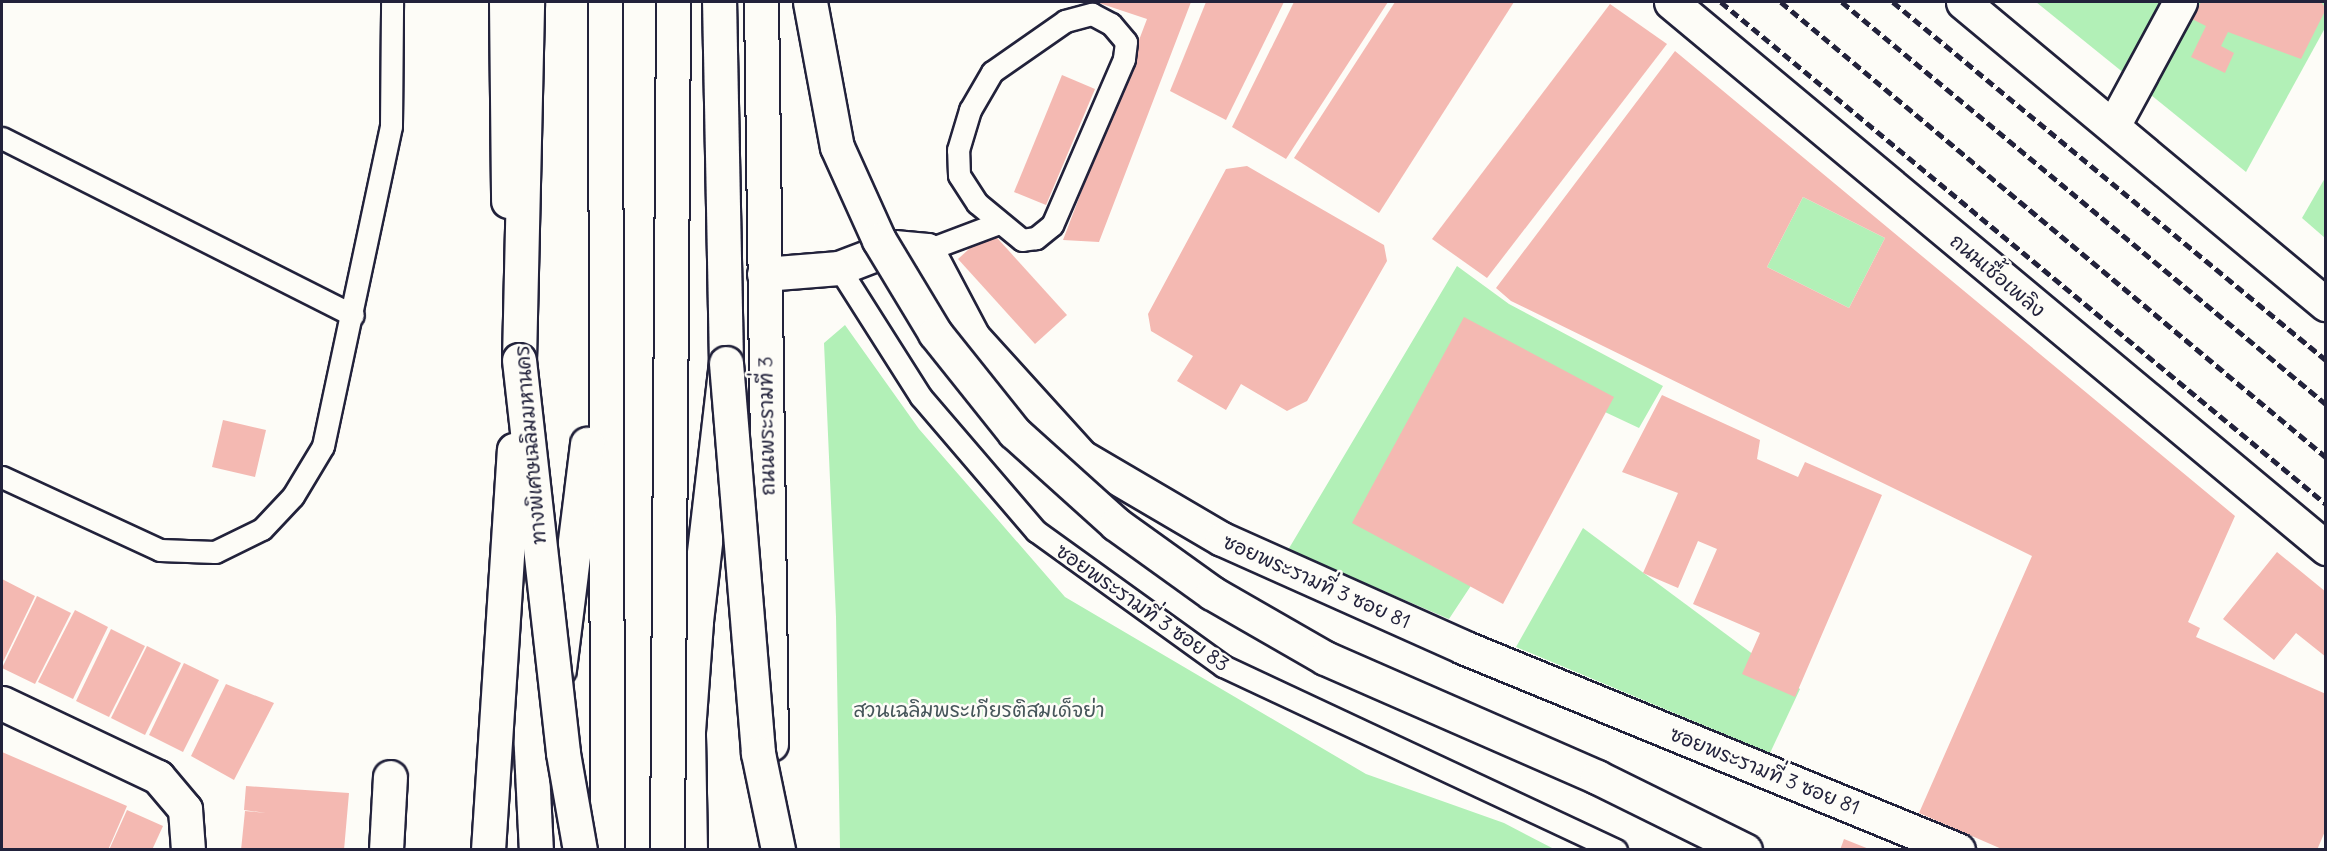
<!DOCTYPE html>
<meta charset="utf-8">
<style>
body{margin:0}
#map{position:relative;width:2327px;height:851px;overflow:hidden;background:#fdfcf7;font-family:Delius,"Playpen Sans Thai",sans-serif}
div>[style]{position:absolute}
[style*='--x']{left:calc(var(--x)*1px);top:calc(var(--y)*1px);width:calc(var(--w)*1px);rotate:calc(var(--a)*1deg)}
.green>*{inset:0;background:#b2f0b7}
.building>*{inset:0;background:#f4b9b2}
.roads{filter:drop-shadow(2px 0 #22223b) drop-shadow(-2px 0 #22223b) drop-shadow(0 2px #22223b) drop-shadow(0 -2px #22223b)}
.lane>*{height:21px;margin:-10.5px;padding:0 10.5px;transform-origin:10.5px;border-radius:10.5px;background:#fdfcf7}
.street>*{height:33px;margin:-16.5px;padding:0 16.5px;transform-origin:16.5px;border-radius:16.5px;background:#fdfcf7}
.secondary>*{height:33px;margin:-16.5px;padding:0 16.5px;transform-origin:16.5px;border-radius:16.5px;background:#fdfcf7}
.primary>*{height:33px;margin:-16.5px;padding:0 16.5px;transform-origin:16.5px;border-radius:16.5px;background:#fdfcf7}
.highway>*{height:33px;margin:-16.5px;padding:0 16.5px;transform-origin:16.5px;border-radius:16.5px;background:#fdfcf7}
.rail>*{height:4.5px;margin-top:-2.25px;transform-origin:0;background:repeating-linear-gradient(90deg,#22223b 0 9px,transparent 0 13.5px)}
.bridges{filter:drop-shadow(2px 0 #22223b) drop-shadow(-2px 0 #22223b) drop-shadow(0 2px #22223b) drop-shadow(0 -2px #22223b)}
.primary-bridge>*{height:33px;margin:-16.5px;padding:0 16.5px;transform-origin:16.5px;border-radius:16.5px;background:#fdfcf7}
.highway-bridge>*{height:33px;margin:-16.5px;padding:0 16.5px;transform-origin:16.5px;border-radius:16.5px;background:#fdfcf7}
span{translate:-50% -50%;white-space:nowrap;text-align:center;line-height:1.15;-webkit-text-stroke:5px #fdfcf7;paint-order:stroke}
.street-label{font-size:20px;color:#22223b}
.park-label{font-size:20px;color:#46565a}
.frame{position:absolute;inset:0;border:3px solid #22223b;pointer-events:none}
</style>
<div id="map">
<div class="green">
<i style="clip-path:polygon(2036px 2px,2167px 2px,2130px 78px)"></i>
<i style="clip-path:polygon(2197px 2px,2325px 2px,2325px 28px,2246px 172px,2151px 95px)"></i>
<i style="clip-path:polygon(2325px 178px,2325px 238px,2302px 218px)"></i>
<i style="clip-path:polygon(1803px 197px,1885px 238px,1849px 308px,1767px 267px)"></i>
<i style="clip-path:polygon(1457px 266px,1509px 304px,1663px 386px,1639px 428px,1590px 405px,1449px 619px,1288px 550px)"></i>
<i style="clip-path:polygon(845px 325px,919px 429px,1065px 597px,1366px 774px,1504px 823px,1554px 849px,840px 849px,836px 617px,824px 343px)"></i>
<i style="clip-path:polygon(1583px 528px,1800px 689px,1770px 753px,1516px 647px)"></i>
</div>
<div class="building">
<i style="clip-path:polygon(1096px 2px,1191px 2px,1099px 242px,1063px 240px,1147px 19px)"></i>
<i style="clip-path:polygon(1206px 2px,1284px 2px,1226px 120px,1170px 91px)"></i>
<i style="clip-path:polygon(1294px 2px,1388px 2px,1286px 159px,1232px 127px)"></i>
<i style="clip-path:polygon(1395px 2px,1514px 2px,1379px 213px,1294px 158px)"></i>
<i style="clip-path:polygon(2201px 2px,2321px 2px,2326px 9px,2301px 59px,2228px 32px,2221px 46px,2234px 53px,2225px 73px,2191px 57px,2206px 26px,2192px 19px)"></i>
<i style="clip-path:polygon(1610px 4px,1667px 44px,1487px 278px,1432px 239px)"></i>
<i style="clip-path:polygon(evenodd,1675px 51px,2235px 516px,2188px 622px,2200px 628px,2196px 637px,2326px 694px,2326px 829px,2317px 850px,2004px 850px,1919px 813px,2032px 556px,1511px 301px,1496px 288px,1675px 51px,1803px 197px,1885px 238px,1849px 308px,1767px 267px,1803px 197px)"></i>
<i style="clip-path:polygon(1062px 75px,1095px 89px,1046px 205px,1014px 192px)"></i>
<i style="clip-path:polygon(1247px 166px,1384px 245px,1387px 261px,1307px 401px,1287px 411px,1241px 384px,1226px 410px,1177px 381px,1193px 356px,1151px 331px,1148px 314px,1226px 169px)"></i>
<i style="clip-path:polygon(990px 230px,1067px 315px,1035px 344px,958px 259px)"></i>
<i style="clip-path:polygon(1464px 317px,1614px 397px,1503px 604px,1352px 523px)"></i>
<i style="clip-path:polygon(1662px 395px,1760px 440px,1757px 459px,1798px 477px,1805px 462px,1882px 495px,1795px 697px,1742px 674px,1760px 633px,1693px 604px,1717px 549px,1698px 541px,1678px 588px,1643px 573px,1678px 493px,1622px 472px)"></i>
<i style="clip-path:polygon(223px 420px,266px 430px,255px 477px,212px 467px)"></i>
<i style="clip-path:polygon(2277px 552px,2326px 592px,2326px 657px,2296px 633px,2274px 660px,2223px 619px)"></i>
<i style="clip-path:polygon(2px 579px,35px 596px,2px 664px)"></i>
<i style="clip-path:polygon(37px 596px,71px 613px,35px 684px,2px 668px)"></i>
<i style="clip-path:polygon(75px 610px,108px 627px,73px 699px,38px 682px)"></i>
<i style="clip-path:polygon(111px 629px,145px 646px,109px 717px,76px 701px)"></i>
<i style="clip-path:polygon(147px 646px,181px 663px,145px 735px,111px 718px)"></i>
<i style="clip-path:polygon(184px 663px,219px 680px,183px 752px,149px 735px)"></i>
<i style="clip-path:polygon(226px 684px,274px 703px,234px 780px,191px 756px)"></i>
<i style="clip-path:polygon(2px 752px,127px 806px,108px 850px,2px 848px)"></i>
<i style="clip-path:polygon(246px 786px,349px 793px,344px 850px,241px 850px,245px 811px,266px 813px,244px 810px)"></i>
<i style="clip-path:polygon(127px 810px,163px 826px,152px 850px,109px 850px)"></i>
<i style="clip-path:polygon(1844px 839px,1869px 849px,1869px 850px,1840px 850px)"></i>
</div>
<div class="roads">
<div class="lane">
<i style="--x:1092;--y:14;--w:21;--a:28"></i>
<i style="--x:1111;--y:24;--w:23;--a:50"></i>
<i style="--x:1126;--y:42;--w:17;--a:97"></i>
<i style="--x:1124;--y:59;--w:181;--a:113.4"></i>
<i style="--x:1052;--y:225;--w:21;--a:141"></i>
<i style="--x:1036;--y:238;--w:14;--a:172"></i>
<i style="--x:1022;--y:240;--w:58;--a:-140.6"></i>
<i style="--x:977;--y:203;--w:33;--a:-123"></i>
<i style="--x:959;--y:175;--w:25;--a:-92"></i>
<i style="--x:958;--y:150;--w:42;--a:-73.3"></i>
<i style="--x:970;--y:110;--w:44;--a:-59.9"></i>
<i style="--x:992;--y:72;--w:89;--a:-34.9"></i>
<i style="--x:1065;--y:21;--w:28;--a:-15"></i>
<i style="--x:2;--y:138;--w:393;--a:26.8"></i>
<i style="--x:927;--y:250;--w:77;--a:-20.6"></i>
<i style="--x:839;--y:268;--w:153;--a:57.6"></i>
<i style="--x:921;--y:397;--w:177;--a:49.4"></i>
<i style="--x:1036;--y:531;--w:231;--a:35.8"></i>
<i style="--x:1223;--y:666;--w:434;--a:25.1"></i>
<i style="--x:2;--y:477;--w:174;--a:24.8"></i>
<i style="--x:160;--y:550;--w:55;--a:2.1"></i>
<i style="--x:215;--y:552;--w:52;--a:-26.1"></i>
<i style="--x:262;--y:529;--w:45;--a:-46.8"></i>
<i style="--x:293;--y:496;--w:58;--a:-59"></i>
<i style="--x:323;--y:446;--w:327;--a:-78"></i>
<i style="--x:391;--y:126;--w:124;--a:-89.5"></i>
</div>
<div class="street">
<i style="--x:1671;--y:2;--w:853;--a:39.81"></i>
<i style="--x:2113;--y:126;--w:141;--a:-61.6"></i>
<i style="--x:764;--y:274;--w:75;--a:-4.6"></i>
<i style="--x:839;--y:268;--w:59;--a:-20.9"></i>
<i style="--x:894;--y:247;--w:33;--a:5"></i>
<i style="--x:927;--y:250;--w:98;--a:62.1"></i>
<i style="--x:973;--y:337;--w:162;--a:47.8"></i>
<i style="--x:1082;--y:457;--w:162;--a:30.4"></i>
<i style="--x:1222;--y:539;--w:264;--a:24.1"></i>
<i style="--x:1463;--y:647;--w:535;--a:22.3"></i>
<i style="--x:2;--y:703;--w:173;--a:25.4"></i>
<i style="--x:158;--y:777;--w:42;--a:49.8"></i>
<i style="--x:185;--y:809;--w:41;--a:85.8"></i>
<i style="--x:386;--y:850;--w:73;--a:-86.9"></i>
</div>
<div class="secondary">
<i style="--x:1963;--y:2;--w:472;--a:39.8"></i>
</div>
<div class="primary">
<i style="--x:506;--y:2;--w:199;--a:89.4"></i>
<i style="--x:605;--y:2;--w:848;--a:89.86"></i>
<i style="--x:761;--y:2;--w:742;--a:89.23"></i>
<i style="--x:520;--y:525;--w:325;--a:87.2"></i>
<i style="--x:559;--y:669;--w:227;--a:-82.9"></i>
</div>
<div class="highway">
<i style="--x:519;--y:360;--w:358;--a:-88.7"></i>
<i style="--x:690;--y:850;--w:119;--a:-91"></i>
<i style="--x:688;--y:731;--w:110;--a:-85.8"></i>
<i style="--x:696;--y:621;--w:260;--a:-83.4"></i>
<i style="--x:726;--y:363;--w:361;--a:-91.1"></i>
</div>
</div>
<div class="rail">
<i style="--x:1721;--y:2;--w:786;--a:39.68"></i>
<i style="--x:1781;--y:2;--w:710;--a:39.86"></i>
<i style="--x:1842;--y:2;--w:629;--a:39.71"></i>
<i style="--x:1893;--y:2;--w:562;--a:39.58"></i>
</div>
<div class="bridges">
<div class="primary-bridge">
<i style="--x:667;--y:850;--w:848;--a:-89.59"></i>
</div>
<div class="highway-bridge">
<i style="--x:810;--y:2;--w:147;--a:79.5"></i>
<i style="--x:837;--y:147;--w:102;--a:65.7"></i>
<i style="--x:879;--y:240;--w:109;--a:58.9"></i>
<i style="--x:935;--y:333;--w:127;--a:51.4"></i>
<i style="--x:1014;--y:432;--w:137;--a:42"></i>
<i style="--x:1116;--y:524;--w:118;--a:35.7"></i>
<i style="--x:1212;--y:593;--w:130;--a:29.9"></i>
<i style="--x:1325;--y:658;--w:297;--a:23.6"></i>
<i style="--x:1597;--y:777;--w:165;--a:26.3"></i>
<i style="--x:519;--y:360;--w:395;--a:83.6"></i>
<i style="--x:563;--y:753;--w:98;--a:80.1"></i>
<i style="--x:726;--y:363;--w:391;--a:85.3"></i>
<i style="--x:758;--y:753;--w:99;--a:78.3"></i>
<i style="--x:488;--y:850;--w:401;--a:-86.3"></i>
</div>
</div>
<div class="street-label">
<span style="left:1998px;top:275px;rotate:40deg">ถนนเชื้อเพลิง</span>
<span style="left:766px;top:426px;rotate:-91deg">ถนนพระรามที่ 3</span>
<span style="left:530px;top:445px;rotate:-95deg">ทางพิเศษเฉลิมมหานคร</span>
<span style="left:1317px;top:581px;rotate:24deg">ซอยพระรามที่ 3 ซอย 81</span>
<span style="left:1143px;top:607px;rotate:35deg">ซอยพระรามที่ 3 ซอย 83</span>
<span style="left:1765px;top:770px;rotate:22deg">ซอยพระรามที่ 3 ซอย 81</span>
</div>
<div class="park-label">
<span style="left:979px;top:709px">สวนเฉลิมพระเกียรติสมเด็จย่า</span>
</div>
<div class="frame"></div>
</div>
